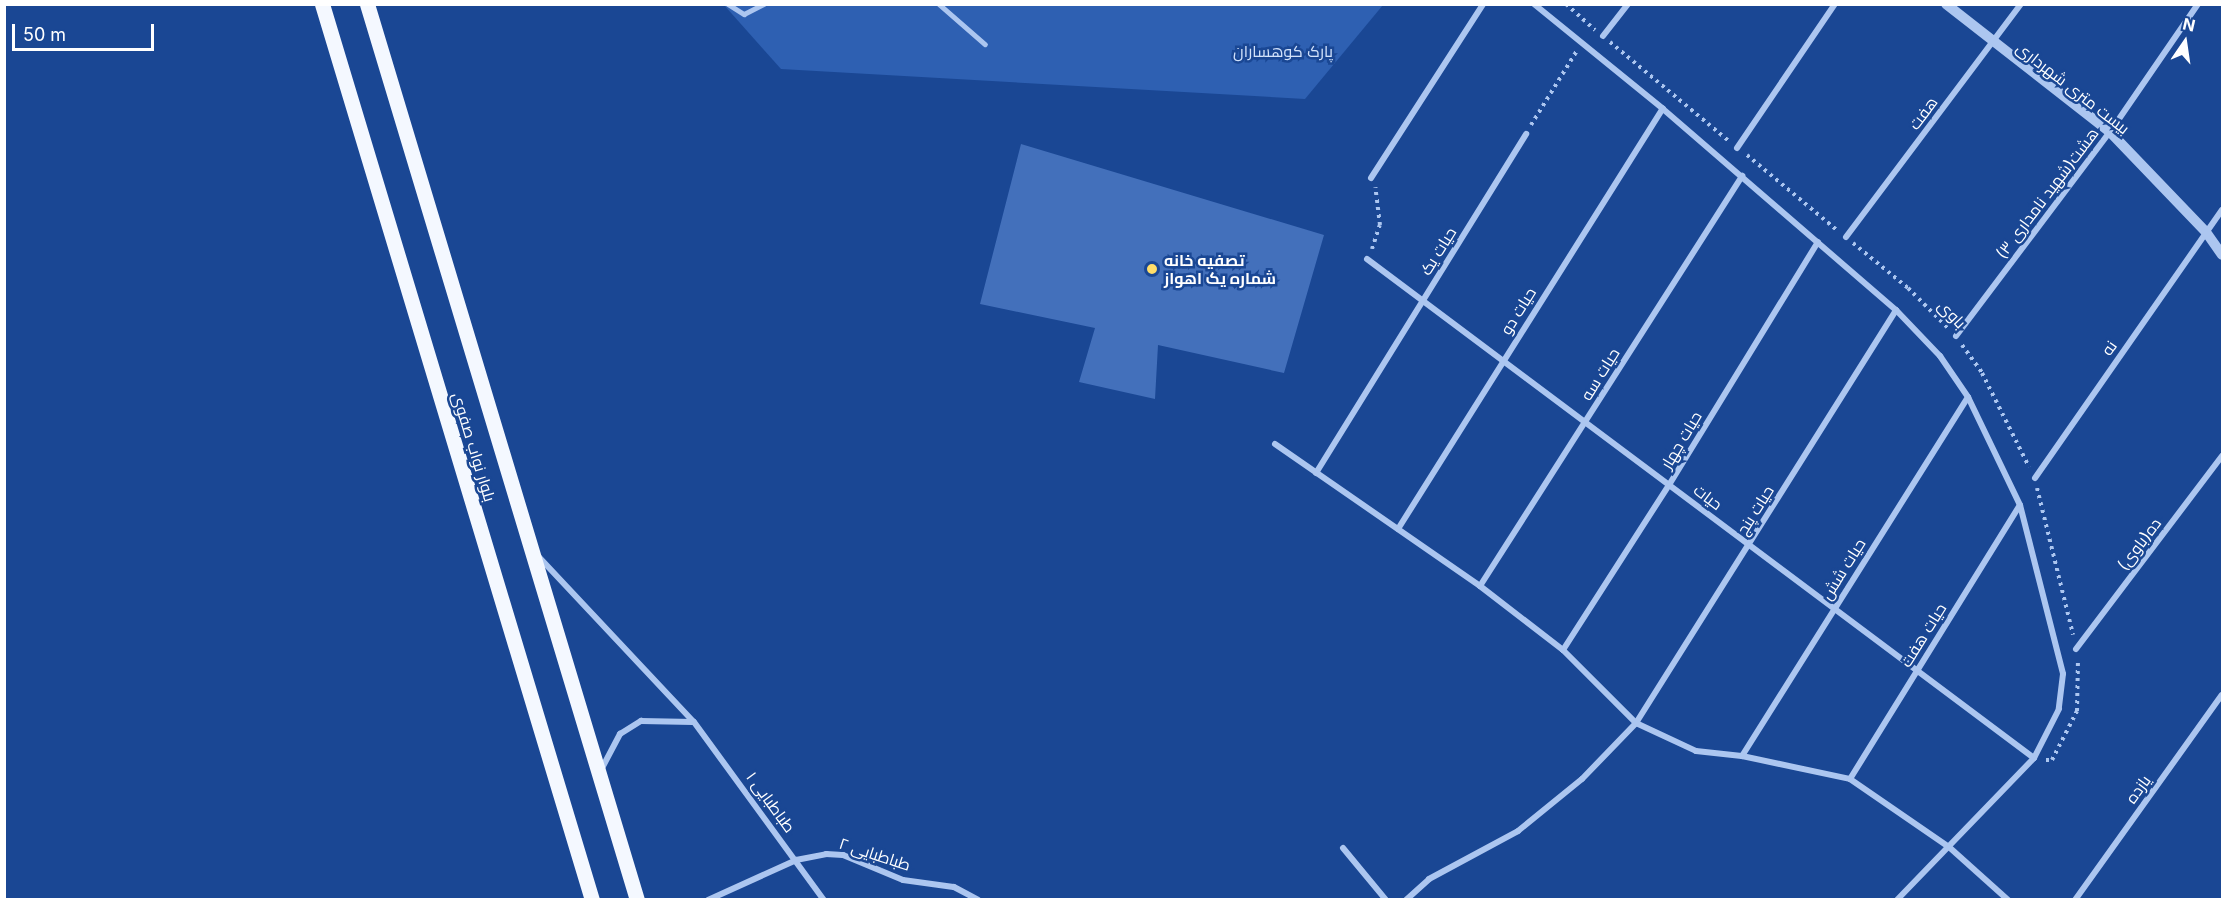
<!DOCTYPE html>
<meta charset="utf-8">
<style>
body{margin:0}
#map{position:relative;width:2227px;height:904px;overflow:hidden;background:#1a4794;font-family:Inter,Cairo,sans-serif}
div>[style]{position:absolute}
[style*='--x']{left:calc(var(--x)*1px);top:calc(var(--y)*1px);width:calc(var(--w)*1px);rotate:calc(var(--a)*1deg)}
.green>*{inset:0;background:#2e60b2}
.building>*{inset:0;background:#4370bb}
.path>*{height:4px;margin-top:-2px;transform-origin:0;background:repeating-linear-gradient(90deg,#acc6f0 0 3px,transparent 0 7.5px)}
.service>*{height:4.5px;margin:-2.25px;padding:0 2.25px;transform-origin:2.25px;border-radius:2.25px;background:#acc6f0}
.minor>*{height:6px;margin:-3px;padding:0 3px;transform-origin:3px;border-radius:3px;background:#acc6f0}
.tertiary>*{height:10px;margin:-5px;padding:0 5px;transform-origin:5px;border-radius:5px;background:#acc6f0}
.primary>*{height:15px;margin:-7.5px;padding:0 7.5px;transform-origin:7.5px;border-radius:7.5px;background:#f4f8ff}
.dots>*{width:16px;height:16px;translate:-50% -50%;box-sizing:border-box;border:3px solid #1a4794;border-radius:50%}
span{translate:-50% -50%;white-space:nowrap;text-align:center;line-height:1.15;-webkit-text-stroke:5px #1a4794;paint-order:stroke}
.park-label{font-size:16px;color:#d2e2fb}
.street-label{font-size:16px;color:#fff}
.poi-label{font-size:16px;color:#fff;font-weight:700}
.left{translate:0 -50%;text-align:left}
.frame{position:absolute;inset:0;border:6px solid #fff;pointer-events:none}
.north{position:absolute;left:2155px;top:12px;width:60px;height:60px;-webkit-text-stroke:4px #1a4794;paint-order:stroke;rotate:13deg;font-size:16px;font-weight:700;line-height:24px;text-align:center;color:#fff}
.north::after{content:'';display:block;margin:auto;width:21px;height:27px;background:#fff;clip-path:polygon(50% 0,100% 100%,50% 72%,0 100%)}
.scale{position:absolute;left:12px;top:24px;width:142px;height:27px;box-sizing:border-box;border:3px solid #fff;border-top:0;padding-left:8px;font-size:18px;line-height:21px;white-space:nowrap;color:#fff;-webkit-text-stroke:4px #1a4794;paint-order:stroke}
</style>
<div id="map">
<div class="green">
<i style="clip-path:polygon(724px 5px,1383px 5px,1305px 99px,781px 69px)"></i>
</div>
<div class="building">
<i style="clip-path:polygon(1021px 144px,1324px 235px,1284px 373px,1158px 345px,1155px 399px,1079px 382px,1095px 328px,980px 304px)"></i>
</div>
<div class="path">
<i style="--x:1566;--y:4;--w:39;--a:42"></i>
<i style="--x:1610;--y:42;--w:155;--a:39.8"></i>
<i style="--x:1531;--y:125;--w:86;--a:-58.3"></i>
<i style="--x:1747;--y:155;--w:119;--a:39.9"></i>
<i style="--x:1853;--y:243;--w:71;--a:39.3"></i>
<i style="--x:1908;--y:288;--w:57;--a:45"></i>
<i style="--x:1372;--y:249;--w:25;--a:-72"></i>
<i style="--x:1380;--y:225;--w:38;--a:-97"></i>
<i style="--x:1962;--y:345;--w:34;--a:54"></i>
<i style="--x:1982;--y:373;--w:105;--a:63.4"></i>
<i style="--x:2037;--y:488;--w:151;--a:76.2"></i>
<i style="--x:2046;--y:760;--w:6;--a:0"></i>
<i style="--x:2052;--y:760;--w:55;--a:-63"></i>
<i style="--x:2077;--y:711;--w:51;--a:-88.9"></i>
</div>
<div class="service">
<i style="--x:728;--y:4;--w:19;--a:32"></i>
<i style="--x:744;--y:14;--w:22;--a:-27"></i>
<i style="--x:939;--y:4;--w:61;--a:41"></i>
</div>
<div class="minor">
<i style="--x:1534;--y:4;--w:166;--a:39.1"></i>
<i style="--x:1663;--y:109;--w:308;--a:40.8"></i>
<i style="--x:1896;--y:310;--w:64;--a:46.3"></i>
<i style="--x:1940;--y:356;--w:50;--a:55.7"></i>
<i style="--x:1968;--y:397;--w:120;--a:64.3"></i>
<i style="--x:2020;--y:505;--w:174;--a:75.7"></i>
<i style="--x:2063;--y:674;--w:35;--a:97"></i>
<i style="--x:2059;--y:709;--w:55;--a:117"></i>
<i style="--x:2034;--y:758;--w:197;--a:134"></i>
<i style="--x:1603;--y:36;--w:41;--a:-52"></i>
<i style="--x:1737;--y:148;--w:174;--a:-55.8"></i>
<i style="--x:1371;--y:178;--w:207;--a:-57.2"></i>
<i style="--x:1846;--y:237;--w:291;--a:-53.1"></i>
<i style="--x:1367;--y:259;--w:833;--a:36.8"></i>
<i style="--x:1956;--y:336;--w:256;--a:-53"></i>
<i style="--x:2110;--y:132;--w:155;--a:-55.5"></i>
<i style="--x:1275;--y:444;--w:249;--a:34.7"></i>
<i style="--x:1480;--y:586;--w:105;--a:37.6"></i>
<i style="--x:1563;--y:650;--w:103;--a:45"></i>
<i style="--x:1636;--y:723;--w:66;--a:25"></i>
<i style="--x:1696;--y:751;--w:46;--a:6.2"></i>
<i style="--x:1742;--y:756;--w:110;--a:12"></i>
<i style="--x:1850;--y:779;--w:120;--a:34.5"></i>
<i style="--x:1949;--y:847;--w:79;--a:41.9"></i>
<i style="--x:1316;--y:473;--w:399;--a:-58.2"></i>
<i style="--x:2035;--y:478;--w:327;--a:-55.1"></i>
<i style="--x:1398;--y:529;--w:497;--a:-57.8"></i>
<i style="--x:537;--y:555;--w:229;--a:46.8"></i>
<i style="--x:694;--y:722;--w:220;--a:53.9"></i>
<i style="--x:1480;--y:586;--w:487;--a:-57.4"></i>
<i style="--x:2076;--y:649;--w:242;--a:-52.9"></i>
<i style="--x:1563;--y:650;--w:196;--a:-57.3"></i>
<i style="--x:1669;--y:485;--w:285;--a:-58.5"></i>
<i style="--x:1742;--y:756;--w:424;--a:-57.8"></i>
<i style="--x:601;--y:770;--w:41;--a:-62.2"></i>
<i style="--x:620;--y:734;--w:25;--a:-32"></i>
<i style="--x:641;--y:721;--w:52;--a:1.1"></i>
<i style="--x:1850;--y:779;--w:322;--a:-58.2"></i>
<i style="--x:1343;--y:848;--w:67;--a:50.4"></i>
<i style="--x:708;--y:900;--w:97;--a:-24.4"></i>
<i style="--x:796;--y:860;--w:31;--a:-11"></i>
<i style="--x:826;--y:854;--w:17;--a:3"></i>
<i style="--x:843;--y:855;--w:65;--a:22.6"></i>
<i style="--x:903;--y:880;--w:51;--a:7.8"></i>
<i style="--x:954;--y:887;--w:27;--a:28"></i>
<i style="--x:1406;--y:900;--w:31;--a:-42"></i>
<i style="--x:1429;--y:879;--w:101;--a:-28.3"></i>
<i style="--x:1518;--y:831;--w:82;--a:-39.1"></i>
<i style="--x:1582;--y:779;--w:78;--a:-46"></i>
<i style="--x:1636;--y:723;--w:488;--a:-57.8"></i>
<i style="--x:2075;--y:900;--w:252;--a:-54.4"></i>
</div>
<div class="tertiary">
<i style="--x:1946;--y:4;--w:208;--a:38"></i>
<i style="--x:2110;--y:132;--w:139;--a:46.2"></i>
<i style="--x:2206;--y:232;--w:28;--a:55"></i>
</div>
<div class="primary">
<i style="--x:322;--y:4;--w:936;--a:73.23"></i>
<i style="--x:367;--y:4;--w:936;--a:73.23"></i>
</div>
<div class="dots">
<i style="left:1152px;top:269px;background:#ffde6a"></i>
</div>
<div class="park-label">
<span style="left:1283px;top:51px">پارک کوهساران</span>
</div>
<div class="street-label">
<span style="left:2073px;top:88px;rotate:38deg">بیست متری شهرداری</span>
<span style="left:1923px;top:113px;rotate:-53deg">هفت</span>
<span style="left:2047px;top:193px;rotate:-53deg">هشت(شهید نامداری ۳)</span>
<span style="left:1438px;top:251px;rotate:-58deg">حیات یک</span>
<span style="left:1518px;top:311px;rotate:-58deg">حیات دو</span>
<span style="left:1952px;top:314px;rotate:46deg">باوی</span>
<span style="left:2109px;top:348px;rotate:-55deg">نه</span>
<span style="left:1600px;top:374px;rotate:-58deg">حیات سه</span>
<span style="left:1681px;top:440px;rotate:-59deg">حیات چهار</span>
<span style="left:474px;top:447px;rotate:73deg">بلوار نواب صفوی</span>
<span style="left:1708px;top:497px;rotate:37deg">حیات</span>
<span style="left:1755px;top:510px;rotate:-58deg">حیات پنج</span>
<span style="left:2139px;top:544px;rotate:-53deg">ده(باوی)</span>
<span style="left:1843px;top:569px;rotate:-58deg">حیات شش</span>
<span style="left:1923px;top:635px;rotate:-58deg">حیات هفت</span>
<span style="left:2138px;top:789px;rotate:-54deg">یازده</span>
<span style="left:771px;top:802px;rotate:54deg">طباطبایی ۱</span>
<span style="left:875px;top:854px;rotate:18deg">طباطبایی ۲</span>
</div>
<div class="poi-label">
<span class="left" style="left:1164px;top:269px">تصفیه خانه<br>شماره یک اهواز</span>
</div>
<div class="frame"></div>
<div class="north">N</div>
<div class="scale">50 m</div>
</div>
